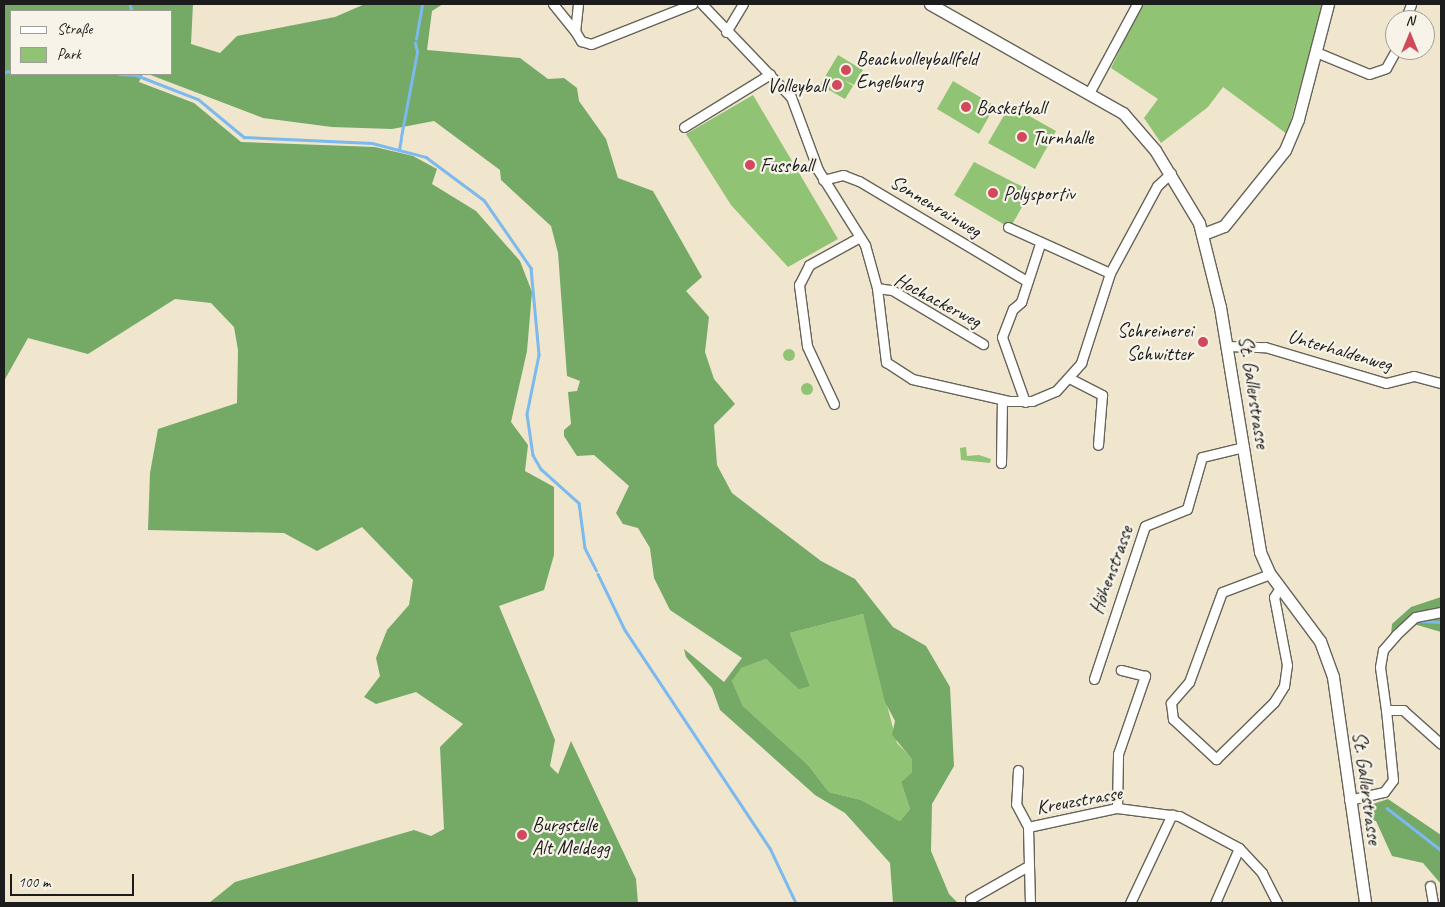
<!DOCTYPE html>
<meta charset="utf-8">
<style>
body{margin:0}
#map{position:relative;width:1445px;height:907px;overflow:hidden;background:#efe6cd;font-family:Caveat,sans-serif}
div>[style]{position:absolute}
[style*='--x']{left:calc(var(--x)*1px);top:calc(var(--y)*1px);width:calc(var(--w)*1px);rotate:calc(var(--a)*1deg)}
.green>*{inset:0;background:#90c374}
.round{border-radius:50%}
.forest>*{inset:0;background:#74a966}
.stream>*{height:2.5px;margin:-1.25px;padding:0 1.25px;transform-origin:1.25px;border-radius:1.25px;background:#7bb9ee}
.roads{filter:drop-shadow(1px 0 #66635a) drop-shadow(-1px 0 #66635a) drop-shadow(0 1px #66635a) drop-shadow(0 -1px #66635a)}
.minor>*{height:9px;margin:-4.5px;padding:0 4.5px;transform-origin:4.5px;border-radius:4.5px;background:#fff}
.tertiary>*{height:11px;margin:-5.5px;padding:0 5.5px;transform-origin:5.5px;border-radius:5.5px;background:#fff}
.dots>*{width:14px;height:14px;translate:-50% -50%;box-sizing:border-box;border:2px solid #f7f3e8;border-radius:50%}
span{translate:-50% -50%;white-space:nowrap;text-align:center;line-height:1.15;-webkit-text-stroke:4.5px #f7f3e8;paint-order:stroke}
.poi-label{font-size:20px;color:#1c1c1c}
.left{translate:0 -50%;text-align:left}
.right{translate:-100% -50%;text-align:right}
.street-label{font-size:20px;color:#1c1c1c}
.frame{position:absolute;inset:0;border:5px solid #1c1c1c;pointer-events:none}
.legend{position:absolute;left:10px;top:10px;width:162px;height:65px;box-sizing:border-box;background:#f7f3e8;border:1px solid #9f9d96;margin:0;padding:6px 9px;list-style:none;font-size:15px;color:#1c1c1c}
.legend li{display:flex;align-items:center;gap:10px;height:25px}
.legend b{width:25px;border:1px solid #9f9d96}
.north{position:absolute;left:1385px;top:10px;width:50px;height:50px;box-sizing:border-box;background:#f7f3e8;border:1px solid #9f9d96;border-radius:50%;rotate:0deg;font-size:14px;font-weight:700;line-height:20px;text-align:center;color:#1c1c1c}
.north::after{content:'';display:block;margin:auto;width:18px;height:22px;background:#d1495b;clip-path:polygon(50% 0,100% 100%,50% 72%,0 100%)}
.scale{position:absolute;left:10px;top:874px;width:124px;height:22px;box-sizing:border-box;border:2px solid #1c1c1c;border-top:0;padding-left:6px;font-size:15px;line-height:18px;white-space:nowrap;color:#1c1c1c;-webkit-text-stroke:4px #f7f3e8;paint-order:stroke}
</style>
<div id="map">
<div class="green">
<i style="clip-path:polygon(1142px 4px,1323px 4px,1287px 134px,1223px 87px,1208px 107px,1161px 143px,1144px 118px,1158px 99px,1111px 68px)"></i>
<i style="clip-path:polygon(838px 55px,863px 70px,854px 85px,844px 80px,853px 86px,845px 99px,820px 85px)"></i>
<i style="clip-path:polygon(953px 81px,995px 106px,979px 134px,937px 109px)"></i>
<i style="clip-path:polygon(753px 95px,838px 239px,788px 267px,731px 205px,686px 134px)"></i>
<i style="clip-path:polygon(1010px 105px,1056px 131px,1035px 169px,988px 143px)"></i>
<i style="clip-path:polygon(974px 162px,1031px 191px,1010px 228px,954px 195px)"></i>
<i class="round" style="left:783px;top:349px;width:12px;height:12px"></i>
<i class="round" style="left:801px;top:383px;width:12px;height:12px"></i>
<i style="clip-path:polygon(966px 447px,967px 456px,979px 455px,991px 459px,990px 463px,961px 460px,960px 448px)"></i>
<i style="clip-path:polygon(863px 614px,897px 743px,912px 758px,912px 772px,901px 782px,910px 809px,900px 821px,861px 800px,829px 792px,808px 765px,743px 706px,732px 681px,740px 668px,766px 659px,786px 676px,810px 686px,790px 633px)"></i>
</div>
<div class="forest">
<i style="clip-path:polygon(evenodd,4px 4px,193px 4px,191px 44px,220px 53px,237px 36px,335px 17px,365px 4px,443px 4px,432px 11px,427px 50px,520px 58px,548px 79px,564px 78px,577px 88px,579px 101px,606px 139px,618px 178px,653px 191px,702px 277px,686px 291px,709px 317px,705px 352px,714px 379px,735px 404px,714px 425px,717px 465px,732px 493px,821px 561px,855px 579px,893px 627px,926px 646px,950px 687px,954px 766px,932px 804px,931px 851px,949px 894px,958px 903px,893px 903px,890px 863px,845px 813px,815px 795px,720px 710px,712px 688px,686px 657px,684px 649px,724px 682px,742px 658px,670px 610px,654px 578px,650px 548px,638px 528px,623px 524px,616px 513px,629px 486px,594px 455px,577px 456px,564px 436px,564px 430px,571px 424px,568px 392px,577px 391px,580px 381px,567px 376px,558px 253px,551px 226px,501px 180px,500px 170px,434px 121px,392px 129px,332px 127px,263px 118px,148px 74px,171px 74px,171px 11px,11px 11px,11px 74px,143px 74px,139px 82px,194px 103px,241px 142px,375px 147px,413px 156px,437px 169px,432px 184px,476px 211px,520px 261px,532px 292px,527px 351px,511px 422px,528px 445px,525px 471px,554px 487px,554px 555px,544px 590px,499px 606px,555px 740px,550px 766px,558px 774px,571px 741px,636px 879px,638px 903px,209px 903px,235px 882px,414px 830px,431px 836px,444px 829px,440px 747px,463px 724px,416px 692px,376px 704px,364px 697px,380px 676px,376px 658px,387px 630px,409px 605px,413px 580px,362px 527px,317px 551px,284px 533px,148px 530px,150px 473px,158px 429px,237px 403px,238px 350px,234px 327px,211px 303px,175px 299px,88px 354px,28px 338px,4px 381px,4px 4px,863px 614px,885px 702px,895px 721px,892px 735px,912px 759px,912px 772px,901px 782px,910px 809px,900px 821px,861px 800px,829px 792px,808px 765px,743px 706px,732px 681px,741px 668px,766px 659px,799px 689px,810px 686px,790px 633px,863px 614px)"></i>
<i style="clip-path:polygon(1441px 597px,1441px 632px,1407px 622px,1391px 635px,1392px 624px,1411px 607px)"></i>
<i style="clip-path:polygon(1388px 799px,1441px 835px,1441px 884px,1423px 863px,1392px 856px,1376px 821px,1365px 820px,1367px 806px)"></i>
</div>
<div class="stream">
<i style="--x:130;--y:4;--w:7;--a:74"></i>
<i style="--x:416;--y:39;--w:36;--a:-80"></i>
<i style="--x:4;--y:72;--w:7;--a:-8"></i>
<i style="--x:119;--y:74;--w:17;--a:3"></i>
<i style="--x:136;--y:75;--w:66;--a:21.2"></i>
<i style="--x:198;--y:99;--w:60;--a:39.6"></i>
<i style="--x:244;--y:137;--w:128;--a:2.7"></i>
<i style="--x:372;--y:143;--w:56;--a:14.5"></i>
<i style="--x:426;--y:157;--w:72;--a:36.6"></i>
<i style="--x:484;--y:200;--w:83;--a:55.3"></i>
<i style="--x:531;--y:268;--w:87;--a:84.7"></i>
<i style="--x:539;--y:355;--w:60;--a:101.5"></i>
<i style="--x:527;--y:414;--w:41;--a:81.7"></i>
<i style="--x:533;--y:455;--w:16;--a:60"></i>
<i style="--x:541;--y:469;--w:51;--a:41.8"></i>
<i style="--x:579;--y:503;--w:45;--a:82.4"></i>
<i style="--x:585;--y:548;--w:25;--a:63"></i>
<i style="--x:401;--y:137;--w:86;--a:-79.3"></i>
<i style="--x:417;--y:52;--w:9;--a:-103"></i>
<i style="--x:399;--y:150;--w:11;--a:-80"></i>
<i style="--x:598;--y:574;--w:62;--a:64.3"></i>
<i style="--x:625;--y:630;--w:262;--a:56.4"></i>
<i style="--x:770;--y:848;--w:61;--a:64.7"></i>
<i style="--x:1421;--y:621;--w:20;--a:3"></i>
<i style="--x:1387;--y:808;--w:68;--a:37.9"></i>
</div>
<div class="roads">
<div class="minor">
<i style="--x:553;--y:4;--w:35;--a:51"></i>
<i style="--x:578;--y:4;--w:27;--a:96"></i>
<i style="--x:575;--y:31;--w:12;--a:59"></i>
<i style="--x:581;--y:41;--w:10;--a:17"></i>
<i style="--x:591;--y:44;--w:109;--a:-21.6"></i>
<i style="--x:702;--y:4;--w:129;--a:46.3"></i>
<i style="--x:791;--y:97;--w:78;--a:69.7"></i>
<i style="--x:818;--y:170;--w:89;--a:57.9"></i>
<i style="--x:865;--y:245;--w:45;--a:74.4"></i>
<i style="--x:877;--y:288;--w:75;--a:83.1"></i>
<i style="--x:886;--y:362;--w:31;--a:33"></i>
<i style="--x:912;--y:379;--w:99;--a:12.8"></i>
<i style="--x:1009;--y:401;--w:23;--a:0"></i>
<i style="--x:1032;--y:401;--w:26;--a:-23"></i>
<i style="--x:1056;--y:391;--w:38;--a:-48"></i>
<i style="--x:1081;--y:363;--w:95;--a:-72.1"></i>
<i style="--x:1110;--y:273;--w:99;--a:-61.6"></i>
<i style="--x:1157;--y:186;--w:19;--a:-43"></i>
<i style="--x:1405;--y:20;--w:17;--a:-69"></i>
<i style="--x:726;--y:32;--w:33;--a:-59"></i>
<i style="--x:1316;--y:52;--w:57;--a:22.5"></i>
<i style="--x:1369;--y:74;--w:18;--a:-19"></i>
<i style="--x:1386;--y:68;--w:21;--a:-61"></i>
<i style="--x:1089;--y:93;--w:101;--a:-61.7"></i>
<i style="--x:684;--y:127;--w:101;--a:-31.6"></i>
<i style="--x:823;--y:180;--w:21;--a:-14"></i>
<i style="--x:843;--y:175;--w:17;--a:21"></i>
<i style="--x:859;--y:181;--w:196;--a:30.8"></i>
<i style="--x:1008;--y:227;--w:112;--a:24.3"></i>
<i style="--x:877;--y:288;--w:15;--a:8"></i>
<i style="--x:892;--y:290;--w:106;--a:30.7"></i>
<i style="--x:1227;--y:346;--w:38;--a:2"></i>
<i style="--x:1265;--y:347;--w:126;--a:16.6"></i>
<i style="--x:1386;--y:383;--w:29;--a:-14"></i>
<i style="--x:1414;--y:376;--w:28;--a:15"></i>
<i style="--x:1071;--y:379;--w:35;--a:27"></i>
<i style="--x:1102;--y:395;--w:50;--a:94.6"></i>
<i style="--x:1025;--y:402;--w:69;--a:-109.5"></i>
<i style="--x:1002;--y:337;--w:30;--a:-69"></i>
<i style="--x:1013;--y:309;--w:11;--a:-41"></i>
<i style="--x:1021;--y:302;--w:61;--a:-71.9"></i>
<i style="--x:834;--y:404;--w:64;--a:-115"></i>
<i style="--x:807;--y:346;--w:62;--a:-97.5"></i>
<i style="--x:799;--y:285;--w:22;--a:-63"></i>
<i style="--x:809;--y:265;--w:56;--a:-28.9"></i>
<i style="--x:1001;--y:463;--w:63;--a:-89.1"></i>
<i style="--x:1270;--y:574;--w:51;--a:159.4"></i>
<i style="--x:1222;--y:592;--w:96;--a:110.1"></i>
<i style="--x:1189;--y:682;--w:28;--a:131"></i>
<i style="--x:1171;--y:703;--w:16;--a:83"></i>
<i style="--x:1173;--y:719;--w:59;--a:42.9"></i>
<i style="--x:1216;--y:759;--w:81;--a:-44.5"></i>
<i style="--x:1274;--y:702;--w:19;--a:-58"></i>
<i style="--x:1284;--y:686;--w:21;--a:-82"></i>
<i style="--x:1287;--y:665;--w:69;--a:-100.8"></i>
<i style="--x:1274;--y:597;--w:11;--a:-56"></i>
<i style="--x:1441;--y:612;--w:26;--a:169"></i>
<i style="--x:1415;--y:617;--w:26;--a:137"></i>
<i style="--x:1396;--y:635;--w:20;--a:131"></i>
<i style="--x:1383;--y:650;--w:17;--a:100"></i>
<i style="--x:1380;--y:667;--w:43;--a:82.1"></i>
<i style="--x:1386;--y:710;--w:17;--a:0"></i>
<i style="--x:1403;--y:710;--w:51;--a:41.8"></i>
<i style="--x:1094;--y:679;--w:161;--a:-71.6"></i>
<i style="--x:1145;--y:526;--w:45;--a:-22"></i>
<i style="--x:1187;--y:509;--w:54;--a:-73.9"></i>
<i style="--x:1202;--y:457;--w:43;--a:-13.4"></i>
<i style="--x:1018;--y:770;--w:34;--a:93"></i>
<i style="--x:1016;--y:804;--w:26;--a:62"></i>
<i style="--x:1028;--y:827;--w:76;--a:88.5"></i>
<i style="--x:1349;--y:800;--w:36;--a:-13"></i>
<i style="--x:1384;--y:792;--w:15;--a:-53"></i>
<i style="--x:1393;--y:780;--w:70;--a:-95.7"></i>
<i style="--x:1117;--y:808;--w:54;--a:-88.9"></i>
<i style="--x:1118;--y:754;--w:83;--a:-70.9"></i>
<i style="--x:1145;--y:676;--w:25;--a:-166"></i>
<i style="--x:1028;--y:827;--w:91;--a:-12.1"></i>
<i style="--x:1117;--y:808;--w:63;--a:7.4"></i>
<i style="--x:1179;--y:816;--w:68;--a:28.1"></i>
<i style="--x:1239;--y:848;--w:34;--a:47"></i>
<i style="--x:1262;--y:873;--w:34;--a:63"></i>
<i style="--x:1430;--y:886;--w:17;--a:80"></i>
<i style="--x:970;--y:899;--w:67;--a:-29.6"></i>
<i style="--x:1130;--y:903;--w:98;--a:-64.7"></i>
<i style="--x:1215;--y:903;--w:60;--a:-66.4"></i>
</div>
<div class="tertiary">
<i style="--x:930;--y:4;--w:222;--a:29.5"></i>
<i style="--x:1123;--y:113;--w:49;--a:49.1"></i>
<i style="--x:1155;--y:150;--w:85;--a:58.9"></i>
<i style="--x:1199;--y:223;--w:87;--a:76"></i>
<i style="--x:1220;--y:307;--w:248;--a:80.7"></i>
<i style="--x:1260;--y:552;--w:24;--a:66"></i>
<i style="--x:1270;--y:574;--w:84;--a:53.3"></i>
<i style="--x:1320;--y:641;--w:38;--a:70"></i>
<i style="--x:1333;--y:677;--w:228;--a:81.9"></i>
<i style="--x:1203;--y:234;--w:22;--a:-21"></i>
<i style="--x:1224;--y:226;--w:97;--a:-51.2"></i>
<i style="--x:1285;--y:150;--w:34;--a:-67"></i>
<i style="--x:1298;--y:119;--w:119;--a:-75.4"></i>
</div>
</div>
<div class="dots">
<i style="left:846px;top:70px;background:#d1495b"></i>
<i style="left:837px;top:85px;background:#d1495b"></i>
<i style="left:966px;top:107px;background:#d1495b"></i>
<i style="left:1022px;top:137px;background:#d1495b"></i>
<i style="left:750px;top:165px;background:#d1495b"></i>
<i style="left:993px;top:193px;background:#d1495b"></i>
<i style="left:1203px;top:342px;background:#d1495b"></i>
<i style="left:522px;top:835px;background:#d1495b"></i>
</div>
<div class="poi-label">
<span class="left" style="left:856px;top:70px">Beachvolleyballfeld<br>Engelburg</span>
<span class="right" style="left:827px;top:85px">Volleyball</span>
<span class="left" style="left:976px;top:107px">Basketball</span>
<span class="left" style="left:1032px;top:137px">Turnhalle</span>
<span class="left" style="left:760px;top:165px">Fussball</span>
<span class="left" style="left:1003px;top:193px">Polysportiv</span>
<span class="right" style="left:1193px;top:342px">Schreinerei<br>Schwitter</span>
<span class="left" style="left:532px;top:836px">Burgstelle<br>Alt Meldegg</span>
</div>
<div class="street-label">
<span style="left:936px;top:206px;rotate:31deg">Sonnenrainweg</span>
<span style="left:938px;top:300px;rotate:28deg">Hochackerweg</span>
<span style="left:1340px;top:350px;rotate:16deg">Unterhaldenweg</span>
<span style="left:1254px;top:392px;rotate:81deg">St. Gallerstrasse</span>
<span style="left:1111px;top:570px;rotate:-70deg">Höhenstrasse</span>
<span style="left:1367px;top:788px;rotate:82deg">St. Gallerstrasse</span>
<span style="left:1079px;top:800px;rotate:-10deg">Kreuzstrasse</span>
</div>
<div class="frame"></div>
<ul class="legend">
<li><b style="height:6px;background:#fff"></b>Straße</li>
<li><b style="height:14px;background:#90c374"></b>Park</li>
</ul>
<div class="north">N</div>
<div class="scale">100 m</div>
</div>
